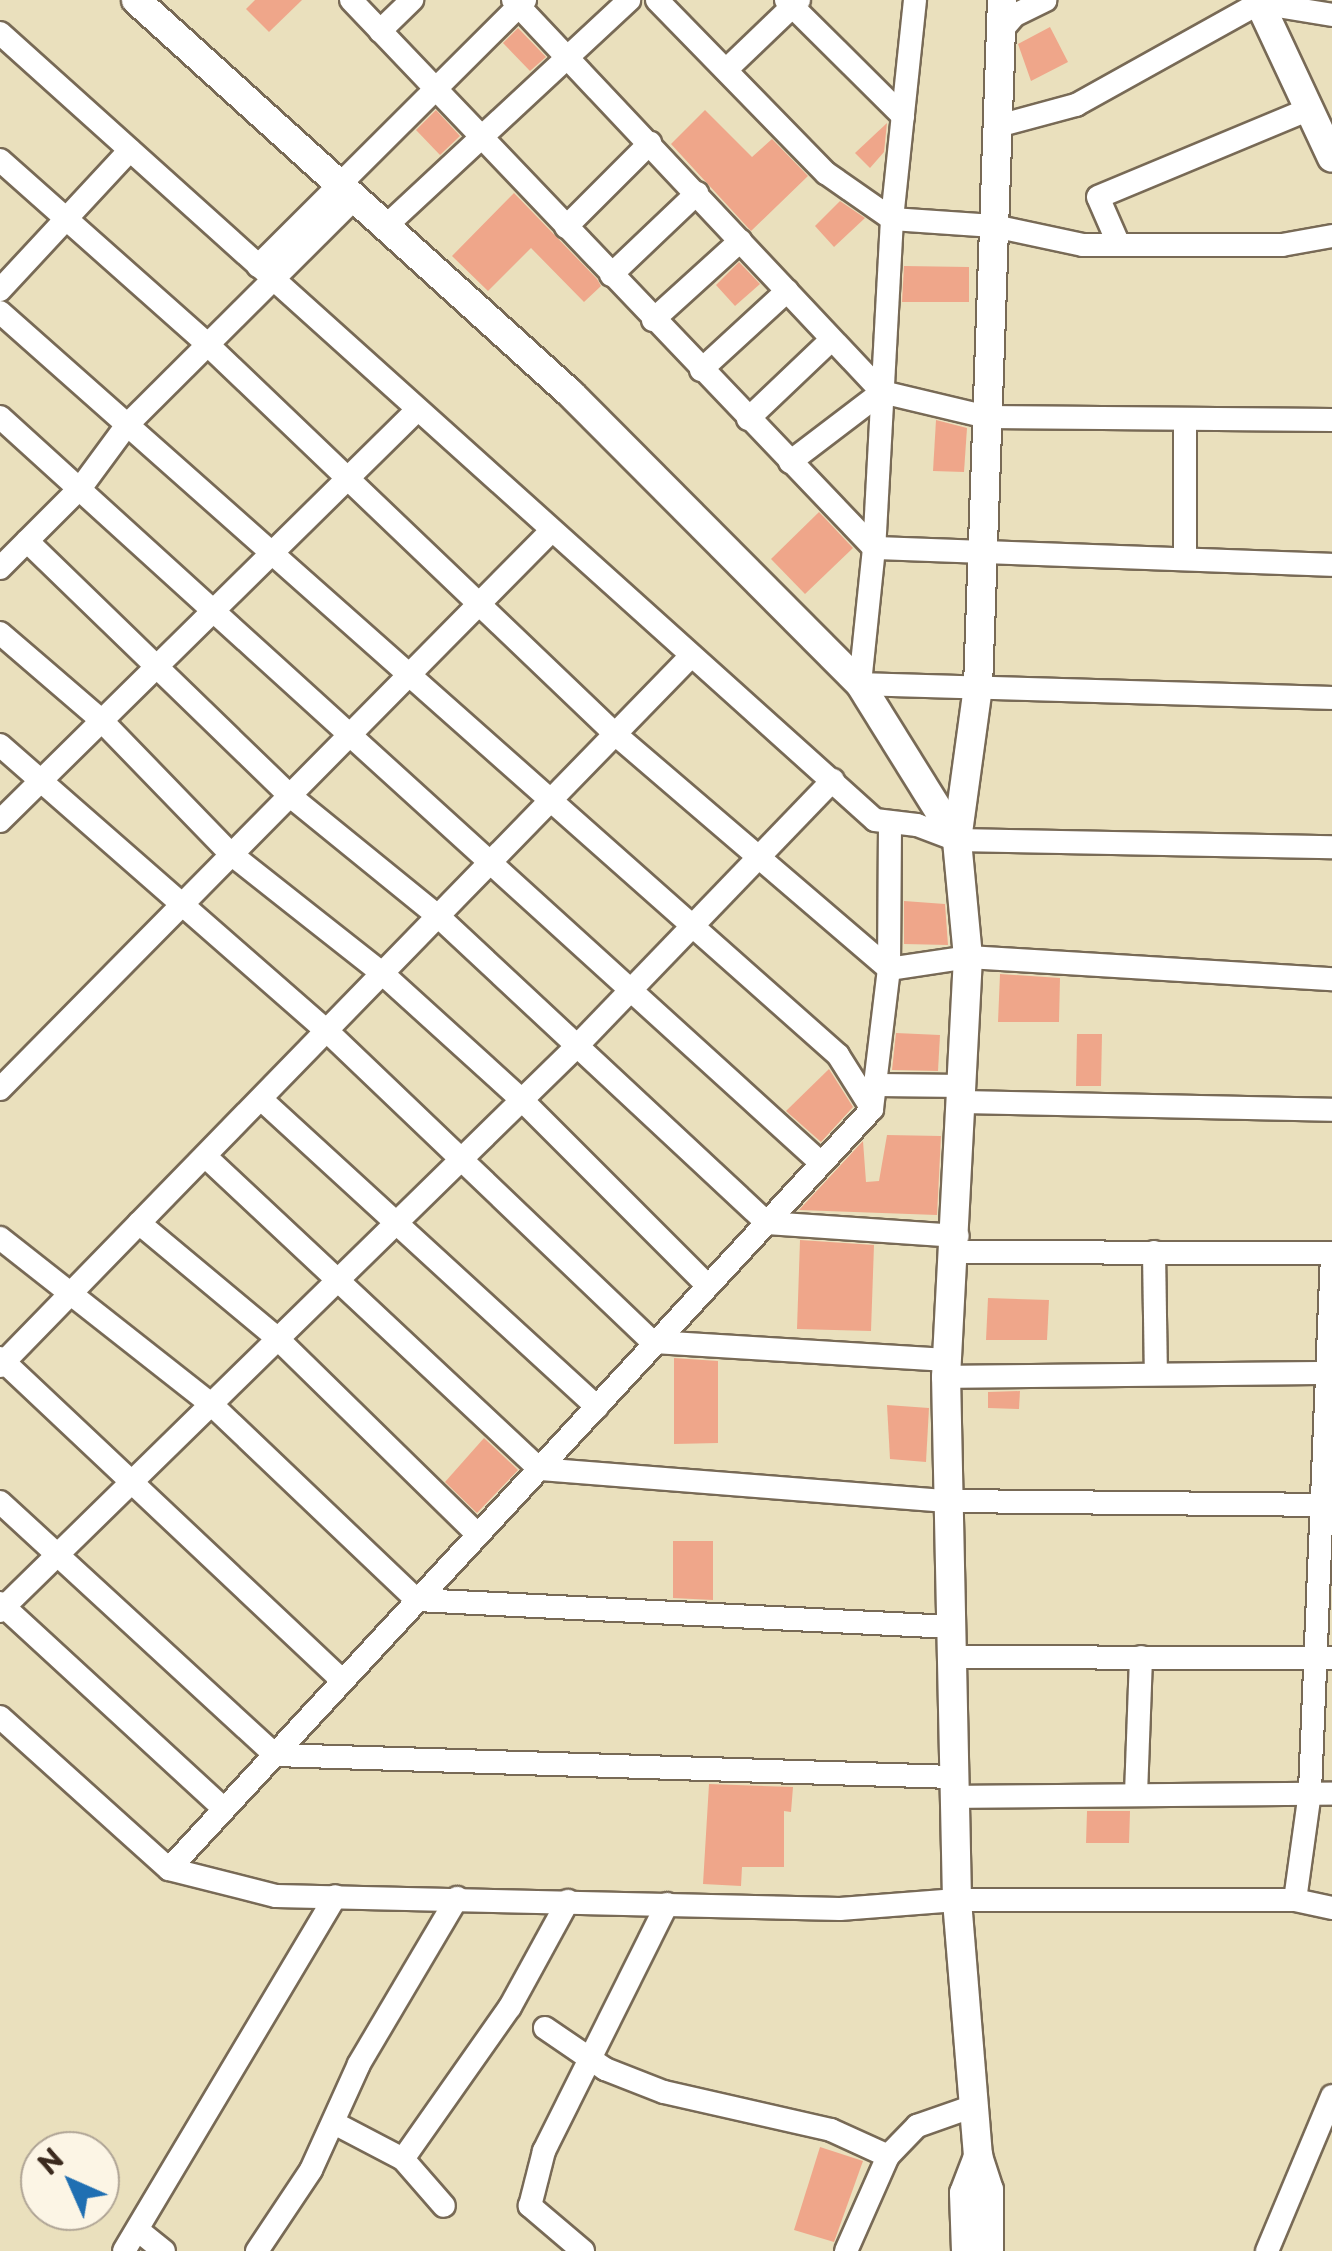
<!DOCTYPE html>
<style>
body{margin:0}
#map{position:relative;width:1332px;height:2251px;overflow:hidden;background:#eae0bd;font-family:"Playpen Sans",sans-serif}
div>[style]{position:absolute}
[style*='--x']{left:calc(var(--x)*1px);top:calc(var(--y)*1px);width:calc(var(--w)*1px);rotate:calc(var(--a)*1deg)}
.building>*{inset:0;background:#efa68a}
.roads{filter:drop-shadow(2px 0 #786a56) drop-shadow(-2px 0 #786a56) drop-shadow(0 2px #786a56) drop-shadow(0 -2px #786a56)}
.minor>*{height:22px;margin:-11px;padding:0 11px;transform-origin:11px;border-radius:11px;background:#fff}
.major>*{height:28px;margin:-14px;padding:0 14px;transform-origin:14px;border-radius:14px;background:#fff}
span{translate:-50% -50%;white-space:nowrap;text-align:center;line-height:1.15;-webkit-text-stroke:8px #fcf5e5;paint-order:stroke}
.north{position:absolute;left:20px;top:2131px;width:100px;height:100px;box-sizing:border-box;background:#fcf5e5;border:2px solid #afa495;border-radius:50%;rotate:315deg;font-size:28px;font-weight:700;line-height:40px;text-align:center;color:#3b2a1e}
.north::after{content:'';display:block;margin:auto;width:35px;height:45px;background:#1f6fb2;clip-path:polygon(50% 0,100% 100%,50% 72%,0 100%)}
</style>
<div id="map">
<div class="building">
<i style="clip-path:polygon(255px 0,302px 0,269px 32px,246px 9px)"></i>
<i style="clip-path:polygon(1050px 27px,1068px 62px,1031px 81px,1018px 44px)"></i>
<i style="clip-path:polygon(518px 28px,546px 57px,530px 71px,503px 43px)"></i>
<i style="clip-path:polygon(436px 110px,460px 136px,440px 155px,416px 130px)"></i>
<i style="clip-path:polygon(705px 110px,752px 157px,772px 139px,808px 176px,751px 231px,671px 144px)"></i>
<i style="clip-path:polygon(887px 123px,884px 152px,870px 168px,855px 153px)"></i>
<i style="clip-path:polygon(514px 193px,597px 279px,601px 286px,584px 302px,531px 248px,488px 291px,452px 256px)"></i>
<i style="clip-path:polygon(840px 201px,865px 218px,834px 247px,815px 226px)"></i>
<i style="clip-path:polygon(739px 262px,760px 284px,735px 306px,716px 285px)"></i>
<i style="clip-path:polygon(904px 266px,969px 267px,969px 302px,902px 302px)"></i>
<i style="clip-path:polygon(936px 420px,967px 428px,964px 472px,933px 471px)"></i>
<i style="clip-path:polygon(819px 512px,853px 548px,805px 594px,771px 559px)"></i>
<i style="clip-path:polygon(904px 901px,945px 904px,948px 945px,904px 944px)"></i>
<i style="clip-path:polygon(1000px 974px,1060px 978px,1059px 1022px,998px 1022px)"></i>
<i style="clip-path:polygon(896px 1033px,940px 1035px,938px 1071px,892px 1070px)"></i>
<i style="clip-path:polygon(1077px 1034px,1102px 1034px,1101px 1086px,1076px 1086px)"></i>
<i style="clip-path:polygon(829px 1069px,853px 1107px,821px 1142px,786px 1111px)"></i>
<i style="clip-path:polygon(887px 1135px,941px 1136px,937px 1215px,799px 1210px,863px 1141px,866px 1182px,879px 1181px)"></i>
<i style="clip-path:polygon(800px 1240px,874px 1245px,871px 1331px,797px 1329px)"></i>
<i style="clip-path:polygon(988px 1298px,1049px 1300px,1047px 1340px,986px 1340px)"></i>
<i style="clip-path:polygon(674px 1358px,718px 1361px,718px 1443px,674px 1444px)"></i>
<i style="clip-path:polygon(1020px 1391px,1019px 1409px,988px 1408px,988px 1392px)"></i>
<i style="clip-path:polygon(887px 1405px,929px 1408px,926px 1462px,890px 1459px)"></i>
<i style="clip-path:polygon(484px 1438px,518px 1470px,477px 1513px,445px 1482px)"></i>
<i style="clip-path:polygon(673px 1541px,713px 1541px,713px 1600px,673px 1598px)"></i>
<i style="clip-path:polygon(709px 1784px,793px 1787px,791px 1812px,784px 1811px,784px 1867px,742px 1867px,741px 1886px,703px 1884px)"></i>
<i style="clip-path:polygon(1087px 1811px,1130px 1811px,1129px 1843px,1086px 1843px)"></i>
<i style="clip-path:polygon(820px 2147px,863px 2161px,834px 2242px,794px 2230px)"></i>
</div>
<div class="roads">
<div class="minor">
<i style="--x:351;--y:0;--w:758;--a:46.34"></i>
<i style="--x:874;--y:548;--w:137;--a:95.9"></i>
<i style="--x:860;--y:684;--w:472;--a:1.7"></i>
<i style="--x:513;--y:0;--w:538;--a:46.73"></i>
<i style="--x:882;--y:392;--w:108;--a:13.4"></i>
<i style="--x:987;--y:417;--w:345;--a:0.5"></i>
<i style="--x:657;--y:0;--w:242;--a:45.7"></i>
<i style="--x:826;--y:173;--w:80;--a:34.9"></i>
<i style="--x:892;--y:219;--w:102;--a:3.9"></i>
<i style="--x:994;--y:226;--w:91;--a:12.1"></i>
<i style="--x:1083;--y:245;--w:199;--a:0"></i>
<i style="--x:1282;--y:245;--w:51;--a:-10.2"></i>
<i style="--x:786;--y:0;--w:165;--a:44.8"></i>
<i style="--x:915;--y:0;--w:220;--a:96"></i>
<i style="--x:892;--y:219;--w:329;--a:93.1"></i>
<i style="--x:874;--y:548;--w:458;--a:2.1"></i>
<i style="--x:380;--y:31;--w:45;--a:-44.1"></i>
<i style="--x:1001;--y:31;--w:21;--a:-49"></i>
<i style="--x:1015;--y:15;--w:34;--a:-26"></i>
<i style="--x:0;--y:33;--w:1177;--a:41.97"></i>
<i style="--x:875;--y:820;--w:42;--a:6.8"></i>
<i style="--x:917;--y:825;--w:43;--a:20.6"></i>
<i style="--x:957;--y:840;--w:375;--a:1.1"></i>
<i style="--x:726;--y:70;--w:101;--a:-43.8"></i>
<i style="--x:998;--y:126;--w:81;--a:-15.1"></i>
<i style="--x:1076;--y:105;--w:210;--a:-29.1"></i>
<i style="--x:1259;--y:3;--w:74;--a:9.3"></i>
<i style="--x:0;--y:160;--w:276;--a:41.6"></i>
<i style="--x:206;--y:343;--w:566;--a:43.71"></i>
<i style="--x:615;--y:734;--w:361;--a:40.6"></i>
<i style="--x:889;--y:969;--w:80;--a:-8.6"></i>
<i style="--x:968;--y:957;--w:365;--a:3.5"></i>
<i style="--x:386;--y:226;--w:332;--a:-42.9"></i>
<i style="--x:566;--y:227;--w:119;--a:-45"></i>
<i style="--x:1119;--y:245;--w:52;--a:-113.6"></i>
<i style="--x:1098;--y:197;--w:229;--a:-22.6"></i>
<i style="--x:258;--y:266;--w:377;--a:-44.9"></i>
<i style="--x:611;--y:275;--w:119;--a:-43.6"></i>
<i style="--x:0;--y:290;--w:191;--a:-47.1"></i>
<i style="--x:0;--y:312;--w:1120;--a:41.56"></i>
<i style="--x:838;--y:1055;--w:64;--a:57.8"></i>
<i style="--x:653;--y:320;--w:118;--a:-42.2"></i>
<i style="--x:701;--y:370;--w:117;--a:-42.6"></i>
<i style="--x:0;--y:417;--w:1109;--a:42.26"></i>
<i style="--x:748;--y:419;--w:115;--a:-43.6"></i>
<i style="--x:790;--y:462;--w:116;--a:-37.3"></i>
<i style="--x:27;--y:541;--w:365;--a:44.1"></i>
<i style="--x:289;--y:795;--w:193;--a:39.1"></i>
<i style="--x:439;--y:917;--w:449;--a:43"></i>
<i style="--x:767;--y:1223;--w:191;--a:3.9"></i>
<i style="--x:1185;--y:557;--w:138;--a:-90"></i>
<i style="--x:0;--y:568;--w:116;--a:-45"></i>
<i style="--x:82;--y:486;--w:76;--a:-53.6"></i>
<i style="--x:127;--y:425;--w:322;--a:-44.9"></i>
<i style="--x:0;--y:633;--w:133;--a:40.7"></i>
<i style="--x:101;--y:720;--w:187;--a:45.9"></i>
<i style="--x:231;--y:854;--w:194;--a:38.3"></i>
<i style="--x:383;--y:974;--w:188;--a:42.2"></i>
<i style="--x:522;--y:1100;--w:263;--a:45"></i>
<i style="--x:0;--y:745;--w:434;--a:41.2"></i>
<i style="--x:327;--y:1031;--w:451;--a:43.7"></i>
<i style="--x:653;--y:1342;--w:296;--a:3.5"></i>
<i style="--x:0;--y:821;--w:585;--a:-44.58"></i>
<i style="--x:878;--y:1085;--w:85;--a:0.7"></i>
<i style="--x:0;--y:1089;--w:784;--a:-45.36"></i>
<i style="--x:261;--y:1099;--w:456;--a:42.5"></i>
<i style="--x:962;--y:1102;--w:370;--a:1.2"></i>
<i style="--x:205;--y:1156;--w:458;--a:43.1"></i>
<i style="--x:539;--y:1469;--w:411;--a:4.5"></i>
<i style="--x:949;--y:1501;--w:383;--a:0.6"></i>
<i style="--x:139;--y:1223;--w:181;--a:39.8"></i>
<i style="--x:278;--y:1339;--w:280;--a:44.4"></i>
<i style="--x:0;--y:1238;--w:268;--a:38.2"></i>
<i style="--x:211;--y:1404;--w:284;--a:43.6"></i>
<i style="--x:417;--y:1600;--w:535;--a:2.89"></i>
<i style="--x:958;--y:1252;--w:374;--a:0.2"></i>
<i style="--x:1154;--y:1252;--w:122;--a:89.1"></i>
<i style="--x:1332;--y:1255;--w:537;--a:92.35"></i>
<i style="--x:1310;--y:1792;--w:109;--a:97.9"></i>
<i style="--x:1295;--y:1900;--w:38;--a:12"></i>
<i style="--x:0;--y:1358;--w:471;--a:43.3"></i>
<i style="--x:0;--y:1366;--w:989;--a:-45.78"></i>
<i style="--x:946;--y:1377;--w:386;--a:-0.6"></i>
<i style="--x:0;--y:1502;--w:374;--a:42.6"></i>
<i style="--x:275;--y:1755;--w:679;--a:1.86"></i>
<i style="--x:0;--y:1603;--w:304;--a:42.6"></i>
<i style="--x:0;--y:1611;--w:805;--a:-44.4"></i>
<i style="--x:575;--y:1048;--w:372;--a:-46.1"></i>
<i style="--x:952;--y:1657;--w:380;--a:0.2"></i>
<i style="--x:0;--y:1717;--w:227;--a:42"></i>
<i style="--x:169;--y:1869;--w:110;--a:14.2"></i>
<i style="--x:276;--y:1896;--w:564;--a:1.32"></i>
<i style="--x:840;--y:1909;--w:117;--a:-4.4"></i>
<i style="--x:957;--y:1900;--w:338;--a:0"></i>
<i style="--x:1136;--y:1794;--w:137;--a:-87.9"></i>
<i style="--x:955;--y:1797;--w:377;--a:-0.5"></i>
<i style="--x:169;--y:1869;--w:1035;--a:-47.23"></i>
<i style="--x:872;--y:1109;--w:141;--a:-83.1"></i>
<i style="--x:889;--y:969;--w:146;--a:-89.6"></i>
<i style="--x:545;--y:2028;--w:73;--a:34.3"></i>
<i style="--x:605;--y:2069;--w:63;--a:21.3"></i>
<i style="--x:664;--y:2092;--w:171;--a:12.8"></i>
<i style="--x:831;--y:2130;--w:63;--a:24.5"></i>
<i style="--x:336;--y:2124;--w:76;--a:27.6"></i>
<i style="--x:403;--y:2159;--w:62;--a:48.9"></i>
<i style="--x:403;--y:2159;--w:186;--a:-54.9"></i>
<i style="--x:510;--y:2007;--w:121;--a:-61.3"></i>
<i style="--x:139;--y:2231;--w:32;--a:39"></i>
<i style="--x:124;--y:2251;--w:413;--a:-59.2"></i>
<i style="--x:257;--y:2251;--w:97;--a:-56.3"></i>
<i style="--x:311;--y:2170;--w:116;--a:-65.6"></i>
<i style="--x:359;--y:2064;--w:193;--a:-59.4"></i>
<i style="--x:583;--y:2251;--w:70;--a:-139.7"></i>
<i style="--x:530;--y:2206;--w:57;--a:-75.7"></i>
<i style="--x:544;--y:2151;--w:276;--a:-63.5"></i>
<i style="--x:846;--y:2251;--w:104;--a:-66.1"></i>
<i style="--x:888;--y:2156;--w:42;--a:-46"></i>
<i style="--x:917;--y:2126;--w:60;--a:-19.3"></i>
<i style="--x:1267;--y:2251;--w:168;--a:-67.2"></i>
</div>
<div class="major">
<i style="--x:136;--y:0;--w:587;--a:42.17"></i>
<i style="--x:571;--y:394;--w:409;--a:45.1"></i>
<i style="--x:860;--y:684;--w:184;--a:58.1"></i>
<i style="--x:1258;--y:0;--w:174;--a:64.9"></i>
<i style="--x:966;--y:2251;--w:58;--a:-92"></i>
<i style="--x:964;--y:2193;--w:40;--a:-69"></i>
<i style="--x:989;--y:2251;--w:61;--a:-90"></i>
<i style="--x:989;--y:2190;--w:36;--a:-108"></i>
<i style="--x:978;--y:2156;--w:257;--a:-94.7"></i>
<i style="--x:957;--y:1900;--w:523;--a:-91.2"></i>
<i style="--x:946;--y:1377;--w:421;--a:-87"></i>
<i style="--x:968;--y:957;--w:118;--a:-95.4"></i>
<i style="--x:957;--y:840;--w:154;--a:-82.2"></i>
<i style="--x:978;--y:687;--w:687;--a:-88"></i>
</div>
</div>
<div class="north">N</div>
</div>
